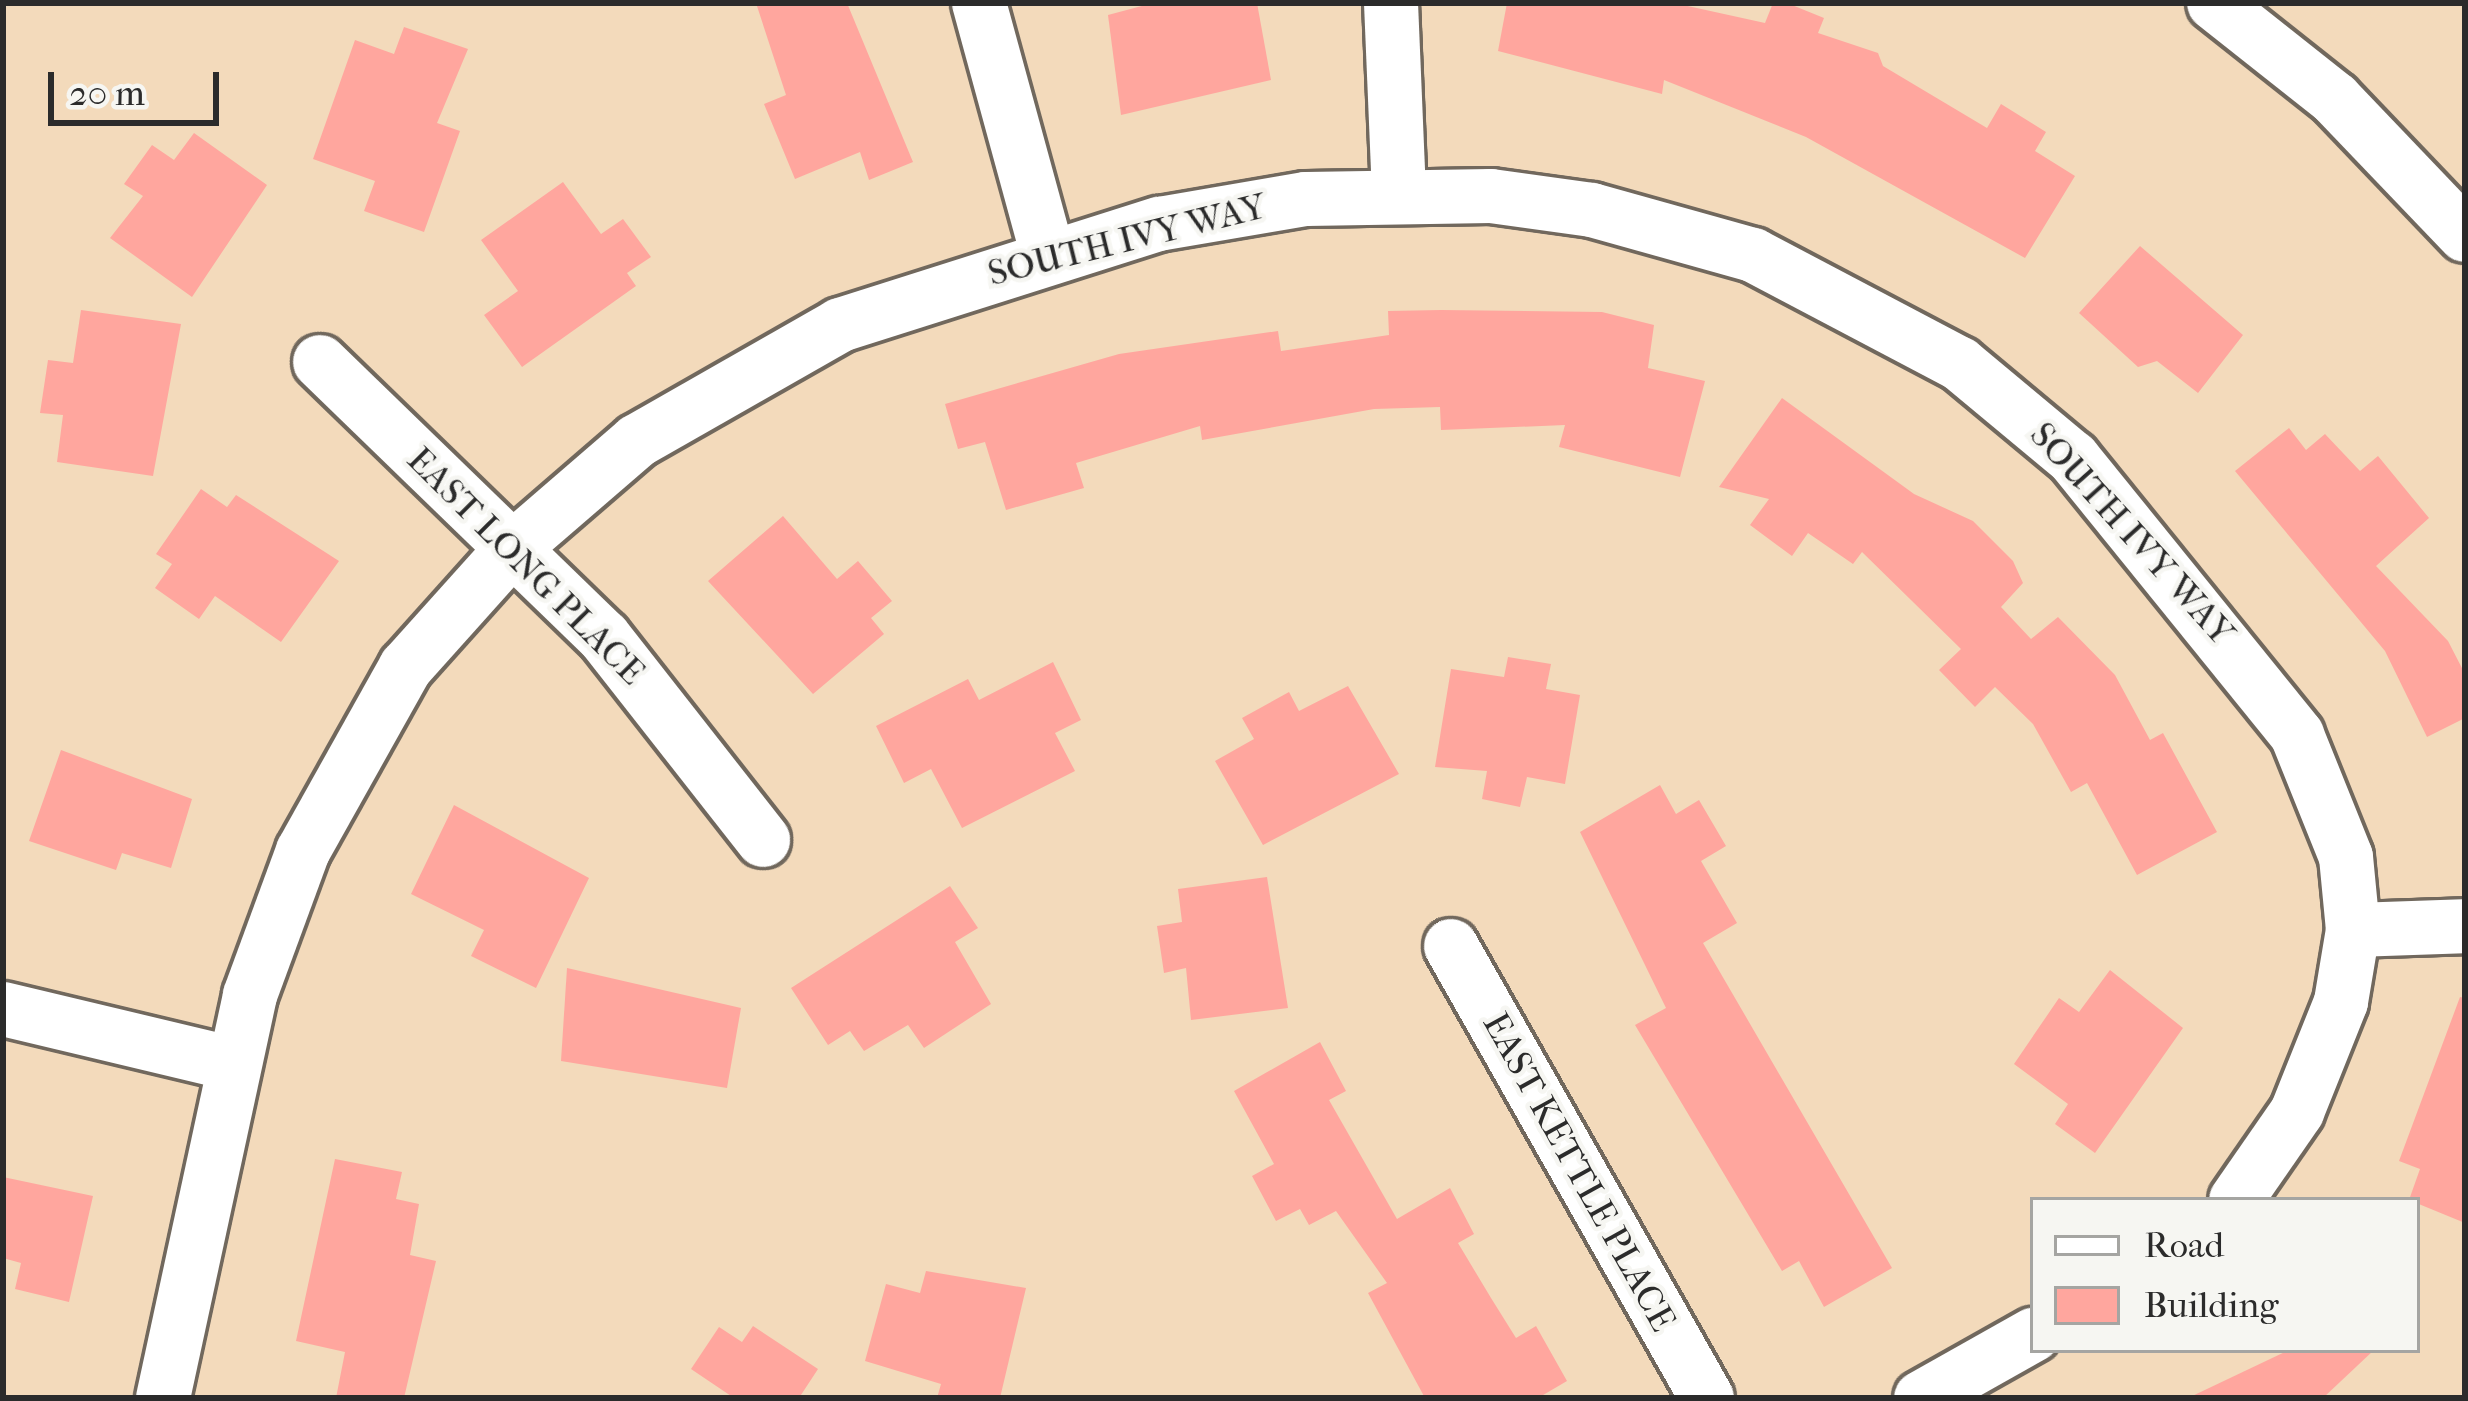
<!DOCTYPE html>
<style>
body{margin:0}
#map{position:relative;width:2468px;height:1401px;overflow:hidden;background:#f3dabb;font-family:"IM FELL French Canon",serif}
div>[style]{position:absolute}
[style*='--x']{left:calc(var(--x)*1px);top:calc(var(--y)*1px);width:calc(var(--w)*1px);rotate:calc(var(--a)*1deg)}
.building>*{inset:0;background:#ffa69e}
.roads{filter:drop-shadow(3px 0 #71685d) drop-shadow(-3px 0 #71685d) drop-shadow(0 3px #71685d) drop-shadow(0 -3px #71685d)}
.minor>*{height:54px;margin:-27px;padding:0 27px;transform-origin:27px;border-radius:27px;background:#fff}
span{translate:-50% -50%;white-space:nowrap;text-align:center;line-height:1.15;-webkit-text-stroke:9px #f6f6f2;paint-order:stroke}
.street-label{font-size:36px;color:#2b2b2b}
.frame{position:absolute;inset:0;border:6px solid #2b2b2b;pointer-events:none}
.legend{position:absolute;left:2030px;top:1197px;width:390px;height:156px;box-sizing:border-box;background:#f6f6f2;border:3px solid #a5a5a2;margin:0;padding:15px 21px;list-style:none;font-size:36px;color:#2b2b2b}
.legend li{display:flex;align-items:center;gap:24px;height:60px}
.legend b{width:60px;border:3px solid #a5a5a2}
.scale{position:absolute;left:48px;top:72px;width:171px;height:54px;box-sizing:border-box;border:6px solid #2b2b2b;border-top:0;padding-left:15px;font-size:36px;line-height:42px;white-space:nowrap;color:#2b2b2b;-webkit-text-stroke:9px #f6f6f2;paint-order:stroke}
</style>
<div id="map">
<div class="building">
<i style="clip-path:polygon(756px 3px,847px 3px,913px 162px,869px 180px,860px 152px,795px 179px,764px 104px,786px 95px)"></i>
<i style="clip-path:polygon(1153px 3px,1257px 3px,1271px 80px,1121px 115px,1108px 15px)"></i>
<i style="clip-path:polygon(1507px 3px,1674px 3px,1765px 23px,1773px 3px,1787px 3px,1824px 18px,1818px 33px,1878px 53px,1883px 66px,1987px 128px,2001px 104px,2046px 132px,2035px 151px,2075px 176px,2025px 258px,1806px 137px,1664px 80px,1662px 94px,1498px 51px)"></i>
<i style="clip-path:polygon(404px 27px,468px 49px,437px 123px,460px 131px,424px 232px,364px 211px,375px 181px,313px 159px,355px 40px,394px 54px)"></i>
<i style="clip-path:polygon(194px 133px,267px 185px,192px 297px,110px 238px,143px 196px,124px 184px,152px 145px,174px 160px)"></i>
<i style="clip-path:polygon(563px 182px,601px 234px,623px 219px,651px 257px,627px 273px,636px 286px,522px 367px,484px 315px,518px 291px,481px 240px)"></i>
<i style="clip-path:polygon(2140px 246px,2243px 335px,2198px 393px,2157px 361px,2138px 367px,2079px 313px)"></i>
<i style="clip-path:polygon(81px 310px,181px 324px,153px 476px,57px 462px,63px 415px,40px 413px,48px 360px,73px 363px)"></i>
<i style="clip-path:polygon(1441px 310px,1602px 312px,1654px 325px,1648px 368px,1705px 381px,1680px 477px,1559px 447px,1565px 425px,1441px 430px,1440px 407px,1374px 409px,1202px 440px,1200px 426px,1076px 463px,1084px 488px,1006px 510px,985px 442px,958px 449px,945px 404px,1119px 354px,1278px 331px,1281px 351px,1389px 335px,1388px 311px)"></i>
<i style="clip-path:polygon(1782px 398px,1914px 494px,1973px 521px,2013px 561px,2023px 583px,2001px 607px,2031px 639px,2058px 617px,2115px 675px,2150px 740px,2163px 733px,2217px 832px,2137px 875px,2087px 783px,2071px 792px,2033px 724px,1995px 687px,1975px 707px,1939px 670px,1961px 649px,1862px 552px,1853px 564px,1808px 533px,1792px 556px,1750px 525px,1769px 499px,1719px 487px)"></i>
<i style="clip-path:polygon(2289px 428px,2306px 450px,2325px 434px,2360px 471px,2378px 456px,2429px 518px,2376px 566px,2448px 641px,2465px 674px,2465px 718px,2427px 737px,2385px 651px,2235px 471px)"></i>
<i style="clip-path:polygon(201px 489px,227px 507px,236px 495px,339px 561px,281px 642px,215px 596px,199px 619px,155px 588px,172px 564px,156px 554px)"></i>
<i style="clip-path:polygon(783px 516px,837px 579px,858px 561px,892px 601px,871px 618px,884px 634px,813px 694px,708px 581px)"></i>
<i style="clip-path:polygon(1508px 657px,1551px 664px,1546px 689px,1580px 695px,1565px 784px,1527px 777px,1520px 807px,1482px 799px,1487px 771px,1435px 767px,1451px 669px,1504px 677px)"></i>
<i style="clip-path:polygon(1053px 662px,1081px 720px,1055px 733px,1075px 771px,962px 828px,931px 769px,904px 783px,876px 726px,968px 679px,979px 700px)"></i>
<i style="clip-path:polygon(1348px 686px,1399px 774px,1263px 845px,1215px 761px,1254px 739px,1242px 718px,1289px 692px,1299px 711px)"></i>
<i style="clip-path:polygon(61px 750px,192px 799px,171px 868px,122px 853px,116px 870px,29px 841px)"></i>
<i style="clip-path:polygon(1660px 785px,1676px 814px,1699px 800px,1726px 846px,1701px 861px,1737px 923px,1703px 943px,1892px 1268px,1824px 1307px,1799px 1261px,1782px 1271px,1635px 1025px,1666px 1008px,1580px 832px)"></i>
<i style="clip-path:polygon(454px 805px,589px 878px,536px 988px,471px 956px,484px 930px,411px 894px)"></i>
<i style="clip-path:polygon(1267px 877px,1288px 1008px,1191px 1020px,1186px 968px,1164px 973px,1157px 926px,1182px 922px,1178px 889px)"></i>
<i style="clip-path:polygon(950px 886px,978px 928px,955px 942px,991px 1004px,924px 1048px,908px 1025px,864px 1051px,850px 1031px,828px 1045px,791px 988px)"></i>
<i style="clip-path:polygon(567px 968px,741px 1008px,727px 1088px,561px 1061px)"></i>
<i style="clip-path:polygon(2110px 970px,2183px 1028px,2095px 1153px,2055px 1124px,2068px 1104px,2014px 1064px,2059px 998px,2079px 1012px)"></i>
<i style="clip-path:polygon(2460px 997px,2465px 998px,2465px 1223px,2409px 1200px,2420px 1169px,2399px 1161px)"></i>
<i style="clip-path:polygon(1320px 1042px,1346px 1091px,1329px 1100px,1397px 1219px,1450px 1188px,1474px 1234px,1458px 1243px,1491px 1298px,1516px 1338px,1536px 1326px,1567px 1381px,1538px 1398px,1425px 1398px,1368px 1293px,1387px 1283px,1336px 1211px,1309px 1225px,1300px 1209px,1276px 1221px,1252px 1176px,1274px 1164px,1234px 1091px)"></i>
<i style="clip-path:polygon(335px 1159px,402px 1172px,396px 1199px,419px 1204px,410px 1255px,436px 1261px,404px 1398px,336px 1398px,345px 1352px,296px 1341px)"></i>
<i style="clip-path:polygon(3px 1177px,93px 1196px,69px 1302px,15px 1289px,21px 1263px,3px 1258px)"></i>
<i style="clip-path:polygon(926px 1271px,1026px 1288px,1000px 1398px,937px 1398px,941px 1384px,865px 1361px,886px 1284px,920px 1293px)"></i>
<i style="clip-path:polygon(753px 1326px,818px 1369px,799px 1398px,734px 1398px,691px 1369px,719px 1327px,742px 1342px)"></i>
<i style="clip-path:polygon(2289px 1350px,2374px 1350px,2323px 1398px,2188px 1398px)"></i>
</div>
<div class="roads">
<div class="minor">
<i style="--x:979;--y:3;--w:261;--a:74.7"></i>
<i style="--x:1391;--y:3;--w:191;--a:87.6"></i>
<i style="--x:2214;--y:3;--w:154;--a:38.4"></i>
<i style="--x:2335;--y:99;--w:188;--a:46.3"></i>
<i style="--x:320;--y:362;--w:395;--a:44.1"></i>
<i style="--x:604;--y:637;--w:258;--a:51.9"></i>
<i style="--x:2353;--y:930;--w:112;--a:-2"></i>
<i style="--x:1451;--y:946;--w:519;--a:60.47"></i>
<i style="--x:3;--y:1009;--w:237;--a:13.4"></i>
<i style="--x:163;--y:1398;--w:412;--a:-77.8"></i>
<i style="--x:250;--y:995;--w:153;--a:-69.8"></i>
<i style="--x:303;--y:851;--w:211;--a:-60.8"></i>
<i style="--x:406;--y:667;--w:159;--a:-48.1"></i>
<i style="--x:512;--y:549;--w:165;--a:-40.8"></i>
<i style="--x:637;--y:441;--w:234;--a:-29.7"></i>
<i style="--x:840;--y:325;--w:335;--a:-17.6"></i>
<i style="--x:1159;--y:224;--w:149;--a:-9.7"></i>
<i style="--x:1306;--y:199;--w:185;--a:-0.9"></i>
<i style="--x:1491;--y:196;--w:102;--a:7.9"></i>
<i style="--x:1592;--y:210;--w:167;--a:15.6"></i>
<i style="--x:1753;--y:255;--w:234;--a:27.8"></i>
<i style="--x:1960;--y:364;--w:147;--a:39.8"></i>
<i style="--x:2073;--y:458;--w:356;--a:51"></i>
<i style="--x:2297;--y:735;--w:131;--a:68.1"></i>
<i style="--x:2346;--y:857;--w:73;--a:84.5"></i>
<i style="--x:2353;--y:930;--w:73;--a:99.5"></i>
<i style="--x:2341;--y:1002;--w:118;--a:111.8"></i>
<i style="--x:2297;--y:1112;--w:107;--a:124.7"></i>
<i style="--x:1921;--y:1398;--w:129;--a:-29.4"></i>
</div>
</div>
<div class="street-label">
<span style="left:1127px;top:240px;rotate:-14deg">SOUTH IVY WAY</span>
<span style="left:2132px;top:534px;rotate:48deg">SOUTH IVY WAY</span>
<span style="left:526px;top:566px;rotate:45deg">EAST LONG PLACE</span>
<span style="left:1579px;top:1172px;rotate:61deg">EAST KETTLE PLACE</span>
</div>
<div class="frame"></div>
<ul class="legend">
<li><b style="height:15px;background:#fff"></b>Road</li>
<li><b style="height:33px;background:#ffa69e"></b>Building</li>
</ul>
<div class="scale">20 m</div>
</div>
